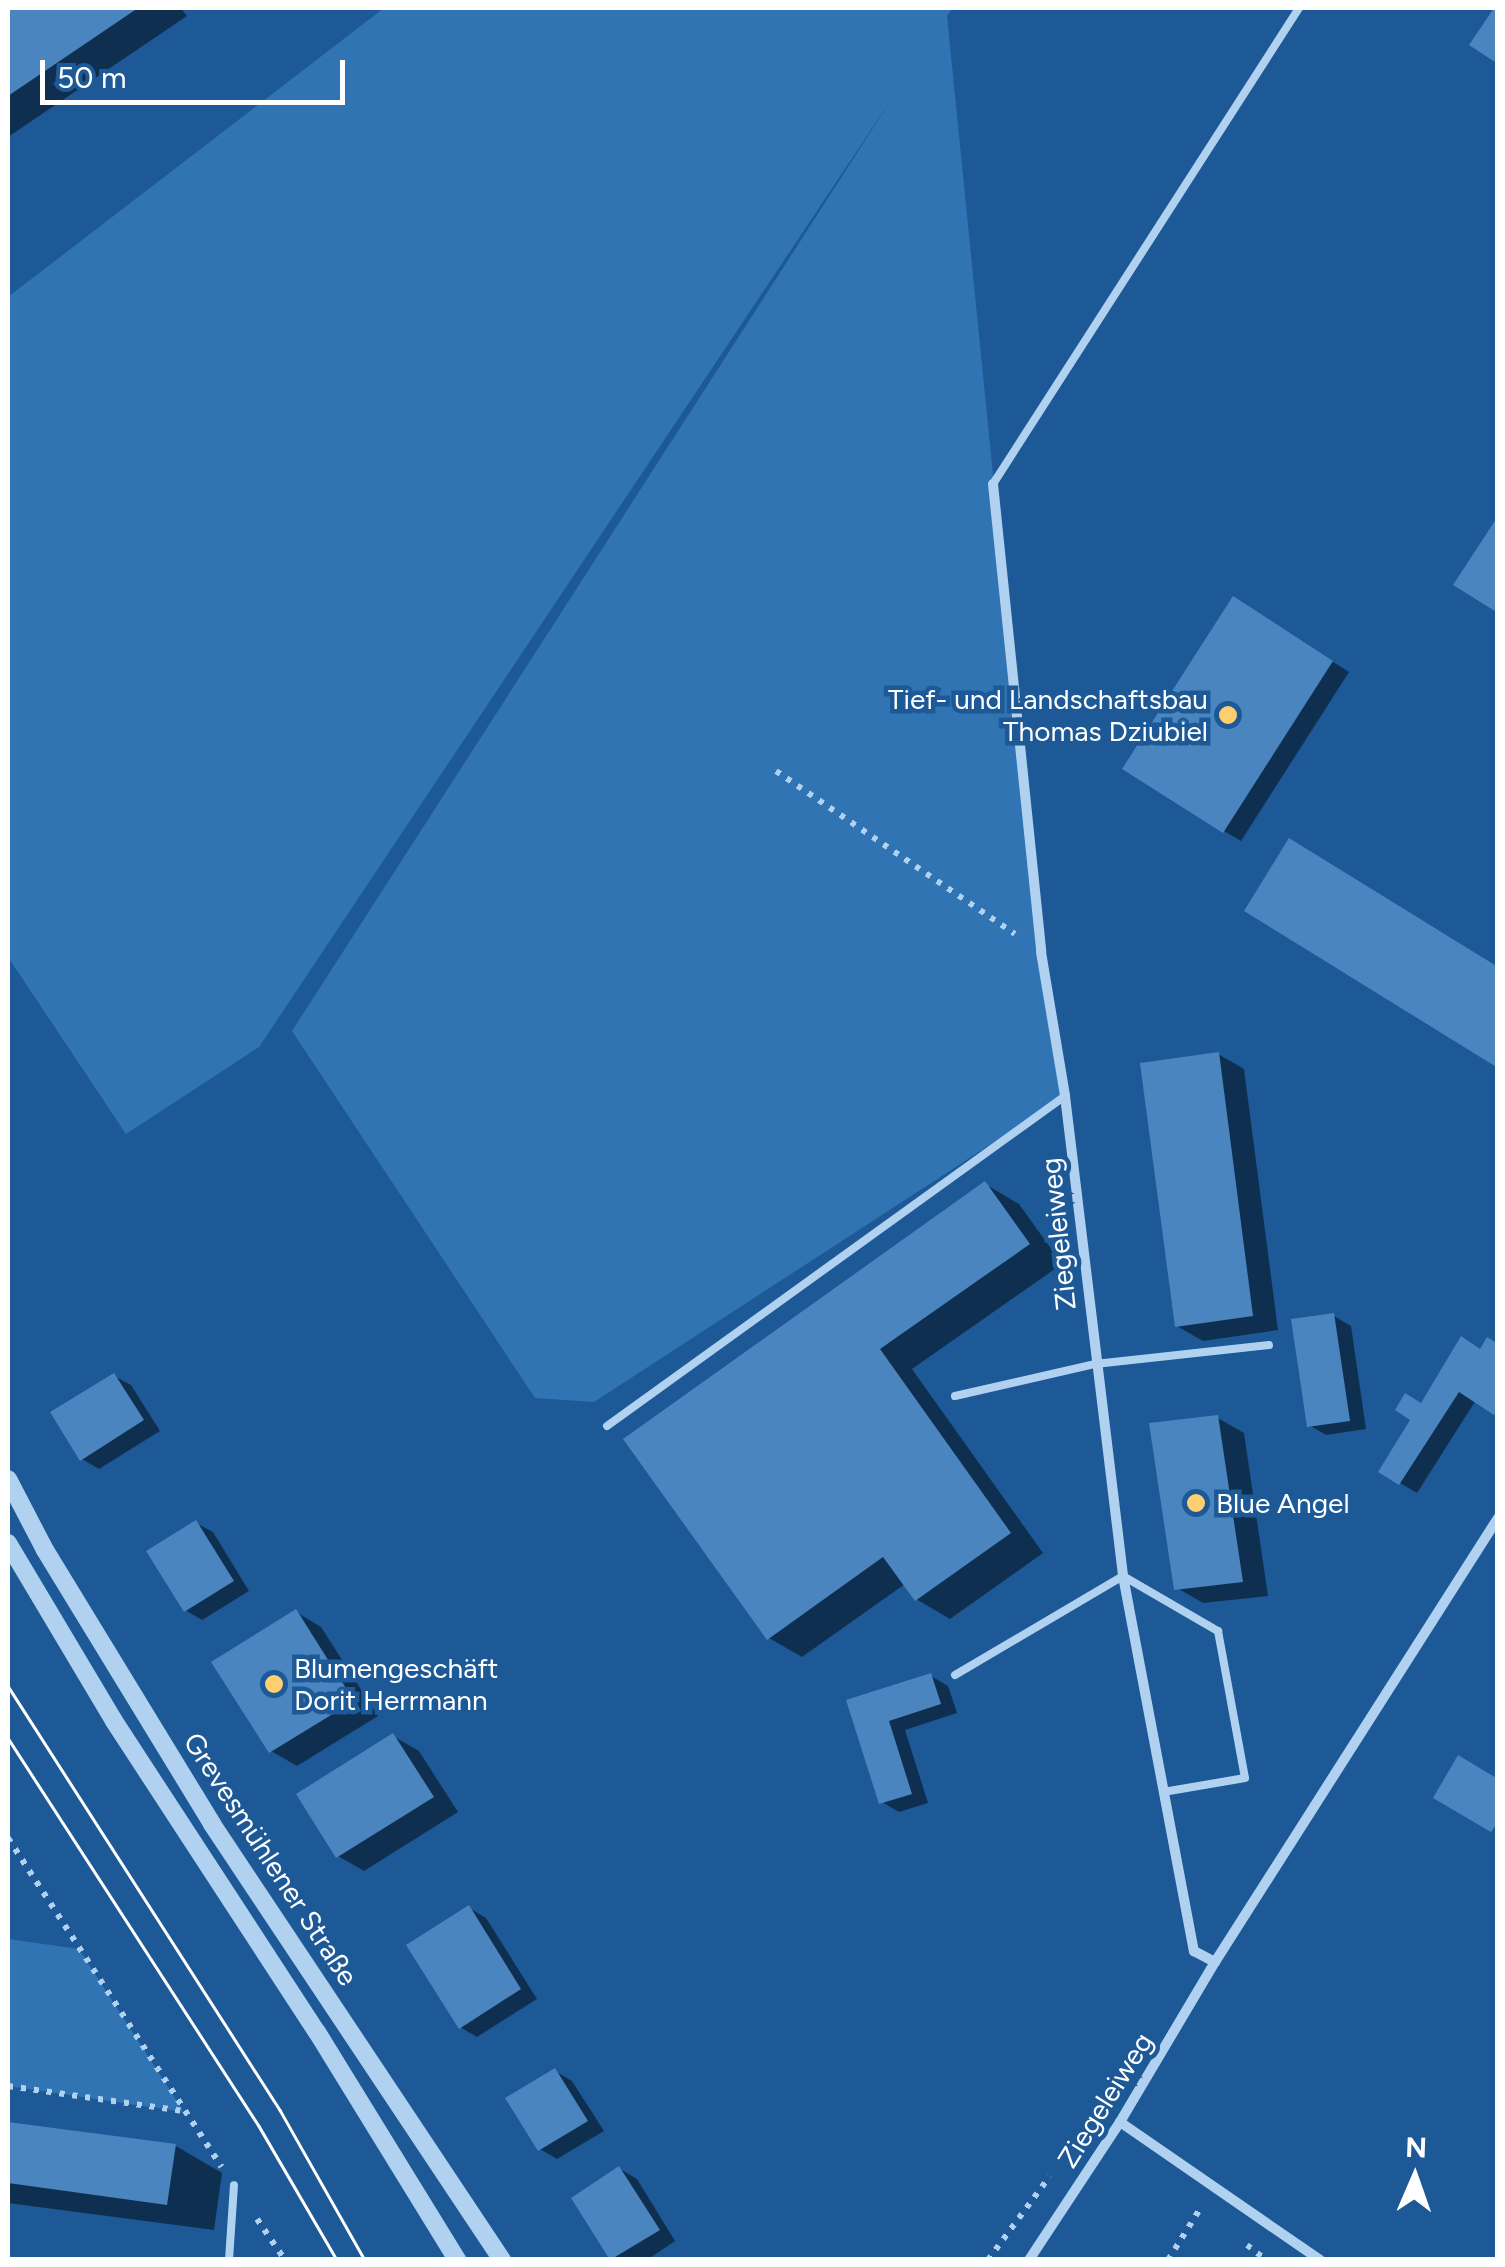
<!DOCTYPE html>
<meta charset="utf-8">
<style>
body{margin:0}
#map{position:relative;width:1505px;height:2267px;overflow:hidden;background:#1d5997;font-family:Figtree,sans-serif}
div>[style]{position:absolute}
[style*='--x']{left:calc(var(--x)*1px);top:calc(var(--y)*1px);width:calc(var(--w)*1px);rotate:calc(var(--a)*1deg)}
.green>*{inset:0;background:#3174b4}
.shadow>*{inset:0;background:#0007}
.building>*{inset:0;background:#4a85bf}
.path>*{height:6px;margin-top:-3px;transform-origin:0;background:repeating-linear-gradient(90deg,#b1d1f0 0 5px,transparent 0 13px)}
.service>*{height:8px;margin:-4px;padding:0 4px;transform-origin:4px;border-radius:4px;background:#b1d1f0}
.minor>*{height:10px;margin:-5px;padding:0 5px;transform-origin:5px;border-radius:5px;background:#b1d1f0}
.tertiary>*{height:18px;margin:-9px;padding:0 9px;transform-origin:9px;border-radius:9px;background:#b1d1f0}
.tram>*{height:2.5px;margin:-1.25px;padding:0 1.25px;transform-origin:1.25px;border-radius:1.25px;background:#fff}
.dots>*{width:28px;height:28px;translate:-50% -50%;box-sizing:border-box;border:5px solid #1d5997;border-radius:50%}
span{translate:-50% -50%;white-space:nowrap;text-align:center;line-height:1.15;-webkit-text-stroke:9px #1d5997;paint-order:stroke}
.poi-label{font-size:28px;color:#fff}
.right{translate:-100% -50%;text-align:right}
.left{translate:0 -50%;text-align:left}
.street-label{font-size:28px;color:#fff}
.frame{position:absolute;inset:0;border:10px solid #fff;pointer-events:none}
.north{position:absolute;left:1365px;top:2127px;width:100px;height:100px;-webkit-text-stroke:8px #1d5997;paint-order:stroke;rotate:2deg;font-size:28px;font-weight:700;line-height:40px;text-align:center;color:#fff}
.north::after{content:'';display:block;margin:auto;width:35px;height:45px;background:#fff;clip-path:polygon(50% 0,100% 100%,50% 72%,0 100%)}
.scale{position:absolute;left:40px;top:60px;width:305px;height:45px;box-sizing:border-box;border:5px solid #fff;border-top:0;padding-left:12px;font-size:30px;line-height:35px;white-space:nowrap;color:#fff;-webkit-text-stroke:8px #1d5997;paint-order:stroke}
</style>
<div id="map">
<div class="green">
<i style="clip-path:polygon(384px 8px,952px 8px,947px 16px,1041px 952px,1065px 1096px,594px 1402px,535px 1398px,292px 1031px,893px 97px,259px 1047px,126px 1134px,8px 957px,8px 297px)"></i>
<i style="clip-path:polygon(8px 1939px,79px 1949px,184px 2112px,8px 2086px)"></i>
</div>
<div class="shadow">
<i style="clip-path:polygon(8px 8px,181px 8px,187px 16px,8px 137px)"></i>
<i style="clip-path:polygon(1250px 609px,1349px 672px,1241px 841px,1224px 831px)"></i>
<i style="clip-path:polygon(1218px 1054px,1244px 1069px,1278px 1330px,1203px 1341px,1177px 1326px)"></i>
<i style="clip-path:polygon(985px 1184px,1019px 1204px,1062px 1264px,912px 1369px,1043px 1553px,950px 1619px,916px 1599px,905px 1584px,802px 1657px,769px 1638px,627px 1439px)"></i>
<i style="clip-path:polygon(1334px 1316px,1351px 1326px,1366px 1429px,1326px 1435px,1309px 1425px)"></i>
<i style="clip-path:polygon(1498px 1346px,1498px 1414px,1476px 1400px,1417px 1493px,1381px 1472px,1422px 1406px,1482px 1351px)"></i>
<i style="clip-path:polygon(114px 1376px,131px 1385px,160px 1431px,99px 1469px,82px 1459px)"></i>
<i style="clip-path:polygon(1218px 1418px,1244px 1433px,1268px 1596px,1203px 1603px,1177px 1588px)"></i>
<i style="clip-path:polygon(196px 1523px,213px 1532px,249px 1591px,202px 1620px,185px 1610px)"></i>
<i style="clip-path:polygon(296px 1612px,321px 1627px,378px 1716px,297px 1766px,271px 1751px)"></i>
<i style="clip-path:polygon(931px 1676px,948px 1686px,957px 1713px,905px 1730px,928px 1803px,899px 1812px,882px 1802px,850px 1702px)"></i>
<i style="clip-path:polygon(393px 1736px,419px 1751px,458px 1812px,364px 1871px,338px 1856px)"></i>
<i style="clip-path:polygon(469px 1908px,486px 1918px,537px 1999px,477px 2037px,460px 2027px)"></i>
<i style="clip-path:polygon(555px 2071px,572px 2081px,604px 2131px,557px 2159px,540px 2149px)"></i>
<i style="clip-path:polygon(8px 2124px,176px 2146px,222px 2173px,214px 2230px,8px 2203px)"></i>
<i style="clip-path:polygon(620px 2169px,637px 2179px,675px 2241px,647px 2260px,613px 2260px,575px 2199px)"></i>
</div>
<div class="building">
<i style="clip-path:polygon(8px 8px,138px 8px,8px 96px)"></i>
<i style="clip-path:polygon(1494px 8px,1498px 8px,1498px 64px,1469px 45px)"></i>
<i style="clip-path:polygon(1498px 516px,1498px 613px,1453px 585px)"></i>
<i style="clip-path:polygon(1233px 596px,1333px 661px,1223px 833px,1122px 769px)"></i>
<i style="clip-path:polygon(1289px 838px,1498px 967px,1498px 1068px,1244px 911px)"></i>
<i style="clip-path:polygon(1219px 1052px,1253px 1316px,1175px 1327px,1140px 1063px)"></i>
<i style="clip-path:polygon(985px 1181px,1030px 1244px,880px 1349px,1011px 1533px,915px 1601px,883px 1557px,767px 1640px,623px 1439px)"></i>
<i style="clip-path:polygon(1334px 1313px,1350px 1421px,1307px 1427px,1291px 1319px)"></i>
<i style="clip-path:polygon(1461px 1336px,1480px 1349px,1487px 1337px,1498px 1344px,1498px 1408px,1494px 1415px,1459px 1392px,1399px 1485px,1378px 1472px,1410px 1420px,1395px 1410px,1405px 1393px,1421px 1403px)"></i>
<i style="clip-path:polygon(114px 1373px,144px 1420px,80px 1461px,50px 1412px)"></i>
<i style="clip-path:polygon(1218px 1415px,1243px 1582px,1174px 1590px,1149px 1423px)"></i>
<i style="clip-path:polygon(196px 1520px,234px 1581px,184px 1612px,146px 1551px)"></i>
<i style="clip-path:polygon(296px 1609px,354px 1701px,269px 1753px,211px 1662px)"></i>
<i style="clip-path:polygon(931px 1673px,941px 1704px,889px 1721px,912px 1794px,879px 1804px,846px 1700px)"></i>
<i style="clip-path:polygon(393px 1733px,434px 1797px,336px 1858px,296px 1794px)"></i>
<i style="clip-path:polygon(1458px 1755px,1498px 1779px,1498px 1822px,1491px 1832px,1433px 1798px)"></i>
<i style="clip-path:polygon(469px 1905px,521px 1989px,459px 2029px,406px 1945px)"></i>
<i style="clip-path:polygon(555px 2068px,588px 2121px,538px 2151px,505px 2098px)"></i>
<i style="clip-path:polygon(8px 2122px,176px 2144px,167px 2205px,8px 2183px)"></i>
<i style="clip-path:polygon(619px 2166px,660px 2230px,610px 2260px,571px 2198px)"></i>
</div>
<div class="path">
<i style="--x:776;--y:771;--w:289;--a:34.3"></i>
<i style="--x:8;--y:1838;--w:392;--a:57"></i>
<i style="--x:8;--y:2086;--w:177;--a:8.1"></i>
<i style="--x:257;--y:2219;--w:50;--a:55.7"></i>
<i style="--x:1247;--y:2245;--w:24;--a:38"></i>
<i style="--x:988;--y:2260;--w:104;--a:-53.6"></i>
<i style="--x:1168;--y:2260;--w:60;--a:-57.9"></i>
</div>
<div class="service">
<i style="--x:993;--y:484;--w:566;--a:-57.26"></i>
<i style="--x:955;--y:1396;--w:144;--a:-12.9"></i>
<i style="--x:1095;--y:1364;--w:175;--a:-6.2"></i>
<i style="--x:607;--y:1426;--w:565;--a:-35.77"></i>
<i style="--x:955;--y:1675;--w:195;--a:-30.5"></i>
<i style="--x:1123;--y:1576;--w:110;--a:30.1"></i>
<i style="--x:1218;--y:1631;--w:149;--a:79.6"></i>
<i style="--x:1245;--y:1778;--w:83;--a:170.3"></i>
<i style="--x:229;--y:2260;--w:75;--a:-86.2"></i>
</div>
<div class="minor">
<i style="--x:993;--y:484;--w:470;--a:84.1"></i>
<i style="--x:1041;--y:952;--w:146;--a:80.5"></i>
<i style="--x:1065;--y:1096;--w:483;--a:83.1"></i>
<i style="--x:1123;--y:1576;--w:382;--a:79.3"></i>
<i style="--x:1194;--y:1951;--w:24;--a:28"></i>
<i style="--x:1120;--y:2122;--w:243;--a:34.6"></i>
<i style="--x:1029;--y:2260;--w:165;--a:-56.6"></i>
<i style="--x:1120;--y:2122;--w:186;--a:-59.3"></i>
<i style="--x:1215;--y:1962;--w:527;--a:-57.49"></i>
</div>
<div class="tertiary">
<i style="--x:8;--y:1479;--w:80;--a:62.5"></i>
<i style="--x:45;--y:1550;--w:321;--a:58.6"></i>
<i style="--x:212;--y:1824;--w:524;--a:56.37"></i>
<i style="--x:8;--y:1543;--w:207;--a:59.2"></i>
<i style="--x:114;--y:1721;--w:371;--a:56.9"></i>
<i style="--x:317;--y:2032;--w:268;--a:58.4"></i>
</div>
<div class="tram">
<i style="--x:8;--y:1686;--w:504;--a:57.32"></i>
<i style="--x:280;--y:2110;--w:172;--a:60.5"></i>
<i style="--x:8;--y:1738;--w:462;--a:57.1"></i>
<i style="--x:259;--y:2126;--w:155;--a:59.8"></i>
</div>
<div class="dots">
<i style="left:1228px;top:715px;background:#ffce70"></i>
<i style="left:1196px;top:1503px;background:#ffce70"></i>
<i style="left:274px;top:1684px;background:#ffce70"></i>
</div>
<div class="poi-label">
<span class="right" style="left:1208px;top:715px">Tief- und Landschaftsbau<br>Thomas Dziubiel</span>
<span class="left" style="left:1216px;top:1503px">Blue Angel</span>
<span class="left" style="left:294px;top:1684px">Blumengeschäft<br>Dorit Herrmann</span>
</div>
<div class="street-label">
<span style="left:1058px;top:1234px;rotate:-96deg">Ziegeleiweg</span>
<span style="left:271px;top:1859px;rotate:57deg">Grevesmühlener Straße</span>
<span style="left:1105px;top:2100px;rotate:-58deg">Ziegeleiweg</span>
</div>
<div class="frame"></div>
<div class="north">N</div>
<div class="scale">50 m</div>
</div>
